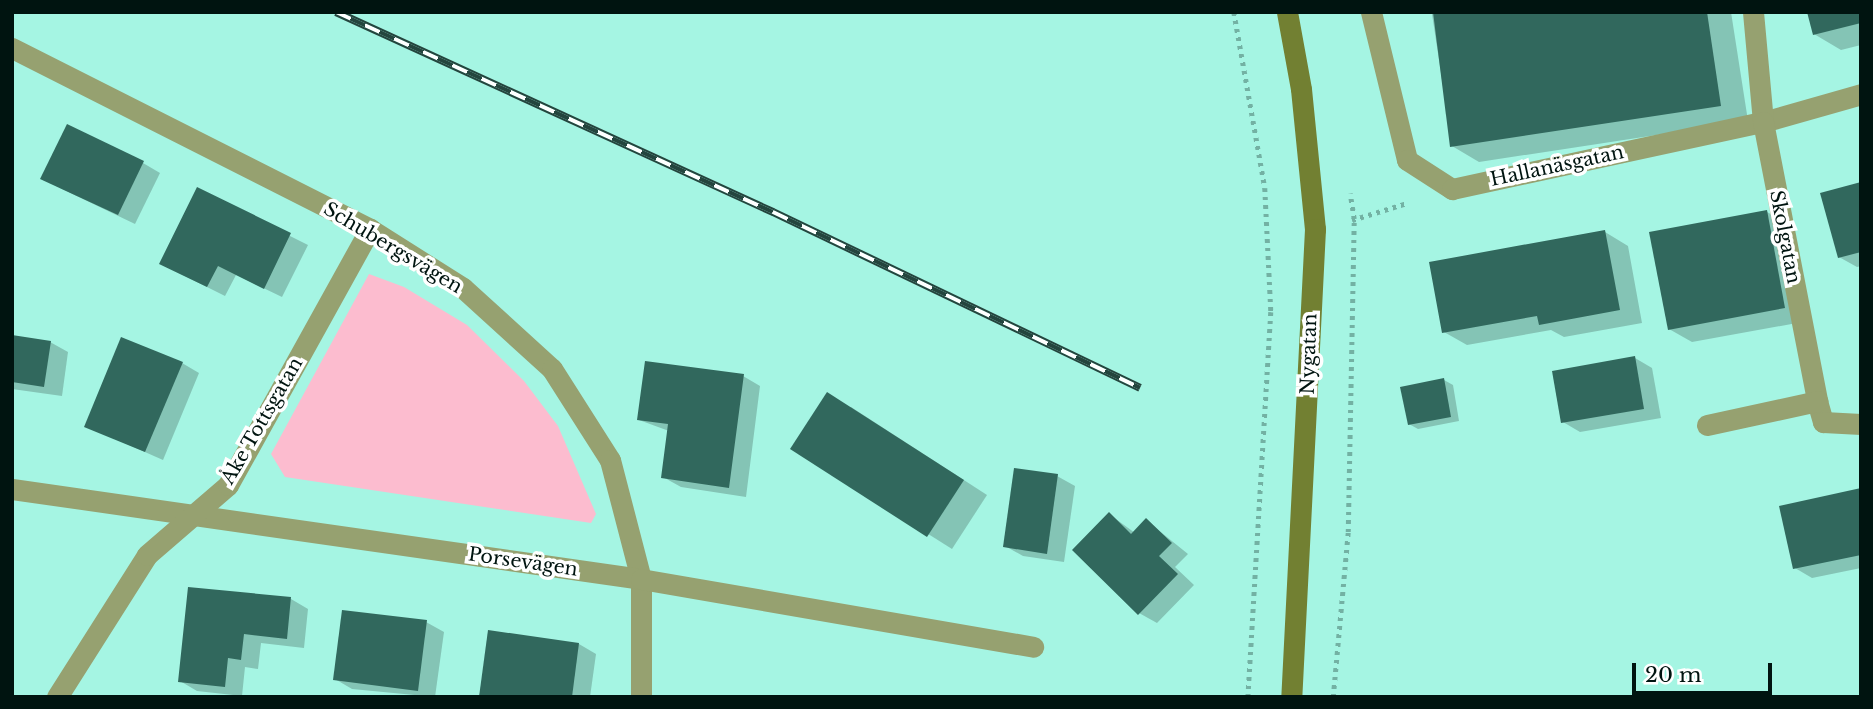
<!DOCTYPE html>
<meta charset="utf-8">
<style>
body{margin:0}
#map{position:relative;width:1873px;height:709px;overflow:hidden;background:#a5f5e3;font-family:"Libre Baskerville",serif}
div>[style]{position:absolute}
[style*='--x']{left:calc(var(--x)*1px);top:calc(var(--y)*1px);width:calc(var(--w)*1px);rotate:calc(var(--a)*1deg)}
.green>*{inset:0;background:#fcbccf}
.shadow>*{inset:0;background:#0003}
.building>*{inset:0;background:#31685d}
.path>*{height:4.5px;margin-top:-2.25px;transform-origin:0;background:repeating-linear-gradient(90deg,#73b1a3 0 3.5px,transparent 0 8.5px)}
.street>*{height:21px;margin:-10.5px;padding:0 10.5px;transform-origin:10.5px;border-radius:10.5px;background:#96a170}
.secondary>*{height:21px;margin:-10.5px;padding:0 10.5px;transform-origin:10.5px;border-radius:10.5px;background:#728032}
.rail>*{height:8px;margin-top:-4px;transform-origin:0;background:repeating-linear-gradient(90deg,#fff 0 16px,#24453e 0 32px);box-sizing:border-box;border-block:2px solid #24453e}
span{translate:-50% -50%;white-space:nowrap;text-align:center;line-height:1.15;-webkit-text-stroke:7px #fff;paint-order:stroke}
.street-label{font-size:19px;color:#001410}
.frame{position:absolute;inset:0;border:14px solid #001410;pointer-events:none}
.scale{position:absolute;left:1632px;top:663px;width:140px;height:32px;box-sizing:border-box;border:4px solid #001410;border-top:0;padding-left:9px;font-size:21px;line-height:24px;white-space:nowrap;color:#001410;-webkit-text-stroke:5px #fff;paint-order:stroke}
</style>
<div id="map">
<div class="green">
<i style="clip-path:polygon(369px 274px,404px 287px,467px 325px,524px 381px,558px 426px,596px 514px,591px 523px,285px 477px,271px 454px)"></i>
</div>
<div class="shadow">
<i style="clip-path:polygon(1444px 12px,1731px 12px,1748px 121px,1479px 162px,1452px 146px,1432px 14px)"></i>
<i style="clip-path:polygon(1861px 12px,1861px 45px,1841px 50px,1814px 34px)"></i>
<i style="clip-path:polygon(143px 163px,160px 173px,135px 224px,60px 188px)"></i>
<i style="clip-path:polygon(1861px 184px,1861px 266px,1857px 267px,1839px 257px)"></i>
<i style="clip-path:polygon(198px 190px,308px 245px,282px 297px,236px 275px,225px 296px,179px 273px)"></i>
<i style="clip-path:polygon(1767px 212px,1790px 225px,1808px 321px,1692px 342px,1669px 329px)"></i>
<i style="clip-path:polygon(1605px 232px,1628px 246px,1642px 323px,1564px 337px,1551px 330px,1467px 345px,1444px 332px)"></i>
<i style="clip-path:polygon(12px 337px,50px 342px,68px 352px,62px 396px,12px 389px)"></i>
<i style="clip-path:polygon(1635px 358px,1652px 368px,1661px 418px,1580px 432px,1563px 422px)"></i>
<i style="clip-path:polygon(182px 363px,199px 373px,163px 460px,86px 426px)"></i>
<i style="clip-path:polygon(743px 376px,760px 386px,746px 497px,681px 487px,663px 477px,669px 431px,639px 420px)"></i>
<i style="clip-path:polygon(1444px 380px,1453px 385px,1459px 421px,1418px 429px,1409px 424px)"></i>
<i style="clip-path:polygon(851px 407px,987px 495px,952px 549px,792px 448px)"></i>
<i style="clip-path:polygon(1057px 476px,1075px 486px,1064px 562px,1023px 556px,1005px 546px)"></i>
<i style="clip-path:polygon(1861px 490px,1861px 568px,1812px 578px,1795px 568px)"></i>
<i style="clip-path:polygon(1109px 514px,1135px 533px,1147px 521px,1188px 554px,1175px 567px,1194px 585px,1157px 623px,1139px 613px)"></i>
<i style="clip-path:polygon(189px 589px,291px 599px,308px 609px,304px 648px,261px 643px,258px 669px,245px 667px,242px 696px,197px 691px,180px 681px)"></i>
<i style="clip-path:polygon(426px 622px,444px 632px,435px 697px,352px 689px,335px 679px)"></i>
<i style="clip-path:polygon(579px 644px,596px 654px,590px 697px,480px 697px)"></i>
</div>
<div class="building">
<i style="clip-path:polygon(1433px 12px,1707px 12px,1721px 106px,1450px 147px)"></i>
<i style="clip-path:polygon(1807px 12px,1861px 12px,1861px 23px,1813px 35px)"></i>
<i style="clip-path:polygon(67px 124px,144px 161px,118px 215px,40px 179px)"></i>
<i style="clip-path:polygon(1861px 182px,1861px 252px,1838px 258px,1820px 193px)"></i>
<i style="clip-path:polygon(197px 187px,291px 233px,264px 289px,218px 266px,207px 287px,159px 264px)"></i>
<i style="clip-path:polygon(1767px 210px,1785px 308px,1668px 330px,1649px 232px)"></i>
<i style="clip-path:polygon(1605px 230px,1620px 310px,1539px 325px,1537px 316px,1442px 333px,1429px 262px)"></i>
<i style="clip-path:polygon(12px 335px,51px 341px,44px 387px,12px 382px)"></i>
<i style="clip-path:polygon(121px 337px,183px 362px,145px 452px,84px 427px)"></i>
<i style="clip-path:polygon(1635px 356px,1644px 409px,1561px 423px,1552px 371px)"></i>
<i style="clip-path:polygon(645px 361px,744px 374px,729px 488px,661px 478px,668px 424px,637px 420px)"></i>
<i style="clip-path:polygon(1444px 378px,1451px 417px,1408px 425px,1400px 387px)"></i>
<i style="clip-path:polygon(827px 392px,964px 480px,927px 537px,790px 449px)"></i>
<i style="clip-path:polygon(1014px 468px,1058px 474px,1047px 554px,1003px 547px)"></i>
<i style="clip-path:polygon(1861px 488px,1861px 555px,1793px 569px,1779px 506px)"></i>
<i style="clip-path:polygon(1109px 512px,1131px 534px,1146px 518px,1172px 543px,1159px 556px,1178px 574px,1138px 615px,1072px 550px)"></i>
<i style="clip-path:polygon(188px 587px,291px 597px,287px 639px,244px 634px,241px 660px,228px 658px,225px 687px,178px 682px)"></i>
<i style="clip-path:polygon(342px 610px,427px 620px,418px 691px,333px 680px)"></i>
<i style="clip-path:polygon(488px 630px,579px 643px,572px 697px,479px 697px)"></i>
</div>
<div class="path">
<i style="--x:1234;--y:12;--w:179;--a:80"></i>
<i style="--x:1265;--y:188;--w:124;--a:87.2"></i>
<i style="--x:1271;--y:312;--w:386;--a:93.4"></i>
<i style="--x:1352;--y:220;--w:58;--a:-17.2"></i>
<i style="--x:1333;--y:697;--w:166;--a:-84.8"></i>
<i style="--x:1348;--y:532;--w:313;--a:-88.9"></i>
<i style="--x:1354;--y:219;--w:26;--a:-99"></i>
</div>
<div class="street">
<i style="--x:1371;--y:12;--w:152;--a:76.3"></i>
<i style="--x:1407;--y:160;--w:54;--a:32.8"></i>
<i style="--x:1452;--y:189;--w:318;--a:-12.2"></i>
<i style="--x:1763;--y:122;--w:102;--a:-15.9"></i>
<i style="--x:1753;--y:12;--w:110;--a:84.8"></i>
<i style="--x:1763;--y:122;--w:284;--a:79"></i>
<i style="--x:1817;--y:401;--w:22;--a:74"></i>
<i style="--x:1823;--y:422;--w:38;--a:3"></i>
<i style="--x:12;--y:48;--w:401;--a:26.8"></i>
<i style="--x:370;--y:229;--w:110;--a:32.4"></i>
<i style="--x:463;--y:288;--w:120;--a:42.3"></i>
<i style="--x:552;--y:369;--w:108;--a:57.5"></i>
<i style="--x:610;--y:460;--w:123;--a:75.4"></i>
<i style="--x:641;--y:579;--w:118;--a:90"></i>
<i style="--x:1707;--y:425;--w:113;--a:-12.3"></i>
<i style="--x:12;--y:489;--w:635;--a:8.14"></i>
<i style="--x:641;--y:579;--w:398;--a:9.8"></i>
<i style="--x:57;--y:697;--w:168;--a:-57.6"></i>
<i style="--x:147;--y:555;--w:107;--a:-40.8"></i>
<i style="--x:228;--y:485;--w:293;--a:-61"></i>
</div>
<div class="secondary">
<i style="--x:1287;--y:12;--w:78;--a:79.7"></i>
<i style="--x:1301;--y:89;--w:141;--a:84.3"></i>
<i style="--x:1315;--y:229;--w:469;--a:92.9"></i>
</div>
<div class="rail">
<i style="--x:336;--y:12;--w:481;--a:24.6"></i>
<i style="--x:773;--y:212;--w:407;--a:25.6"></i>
</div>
<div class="street-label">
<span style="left:1557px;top:166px;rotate:-12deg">Hallanäsgatan</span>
<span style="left:1785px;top:237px;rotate:79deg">Skolgatan</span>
<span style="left:393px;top:248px;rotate:31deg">Schubergsvägen</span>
<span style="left:1309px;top:354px;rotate:-88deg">Nygatan</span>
<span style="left:262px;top:421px;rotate:-60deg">Åke Tottsgatan</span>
<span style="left:523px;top:562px;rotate:8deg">Porsevägen</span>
</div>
<div class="frame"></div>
<div class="scale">20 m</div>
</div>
